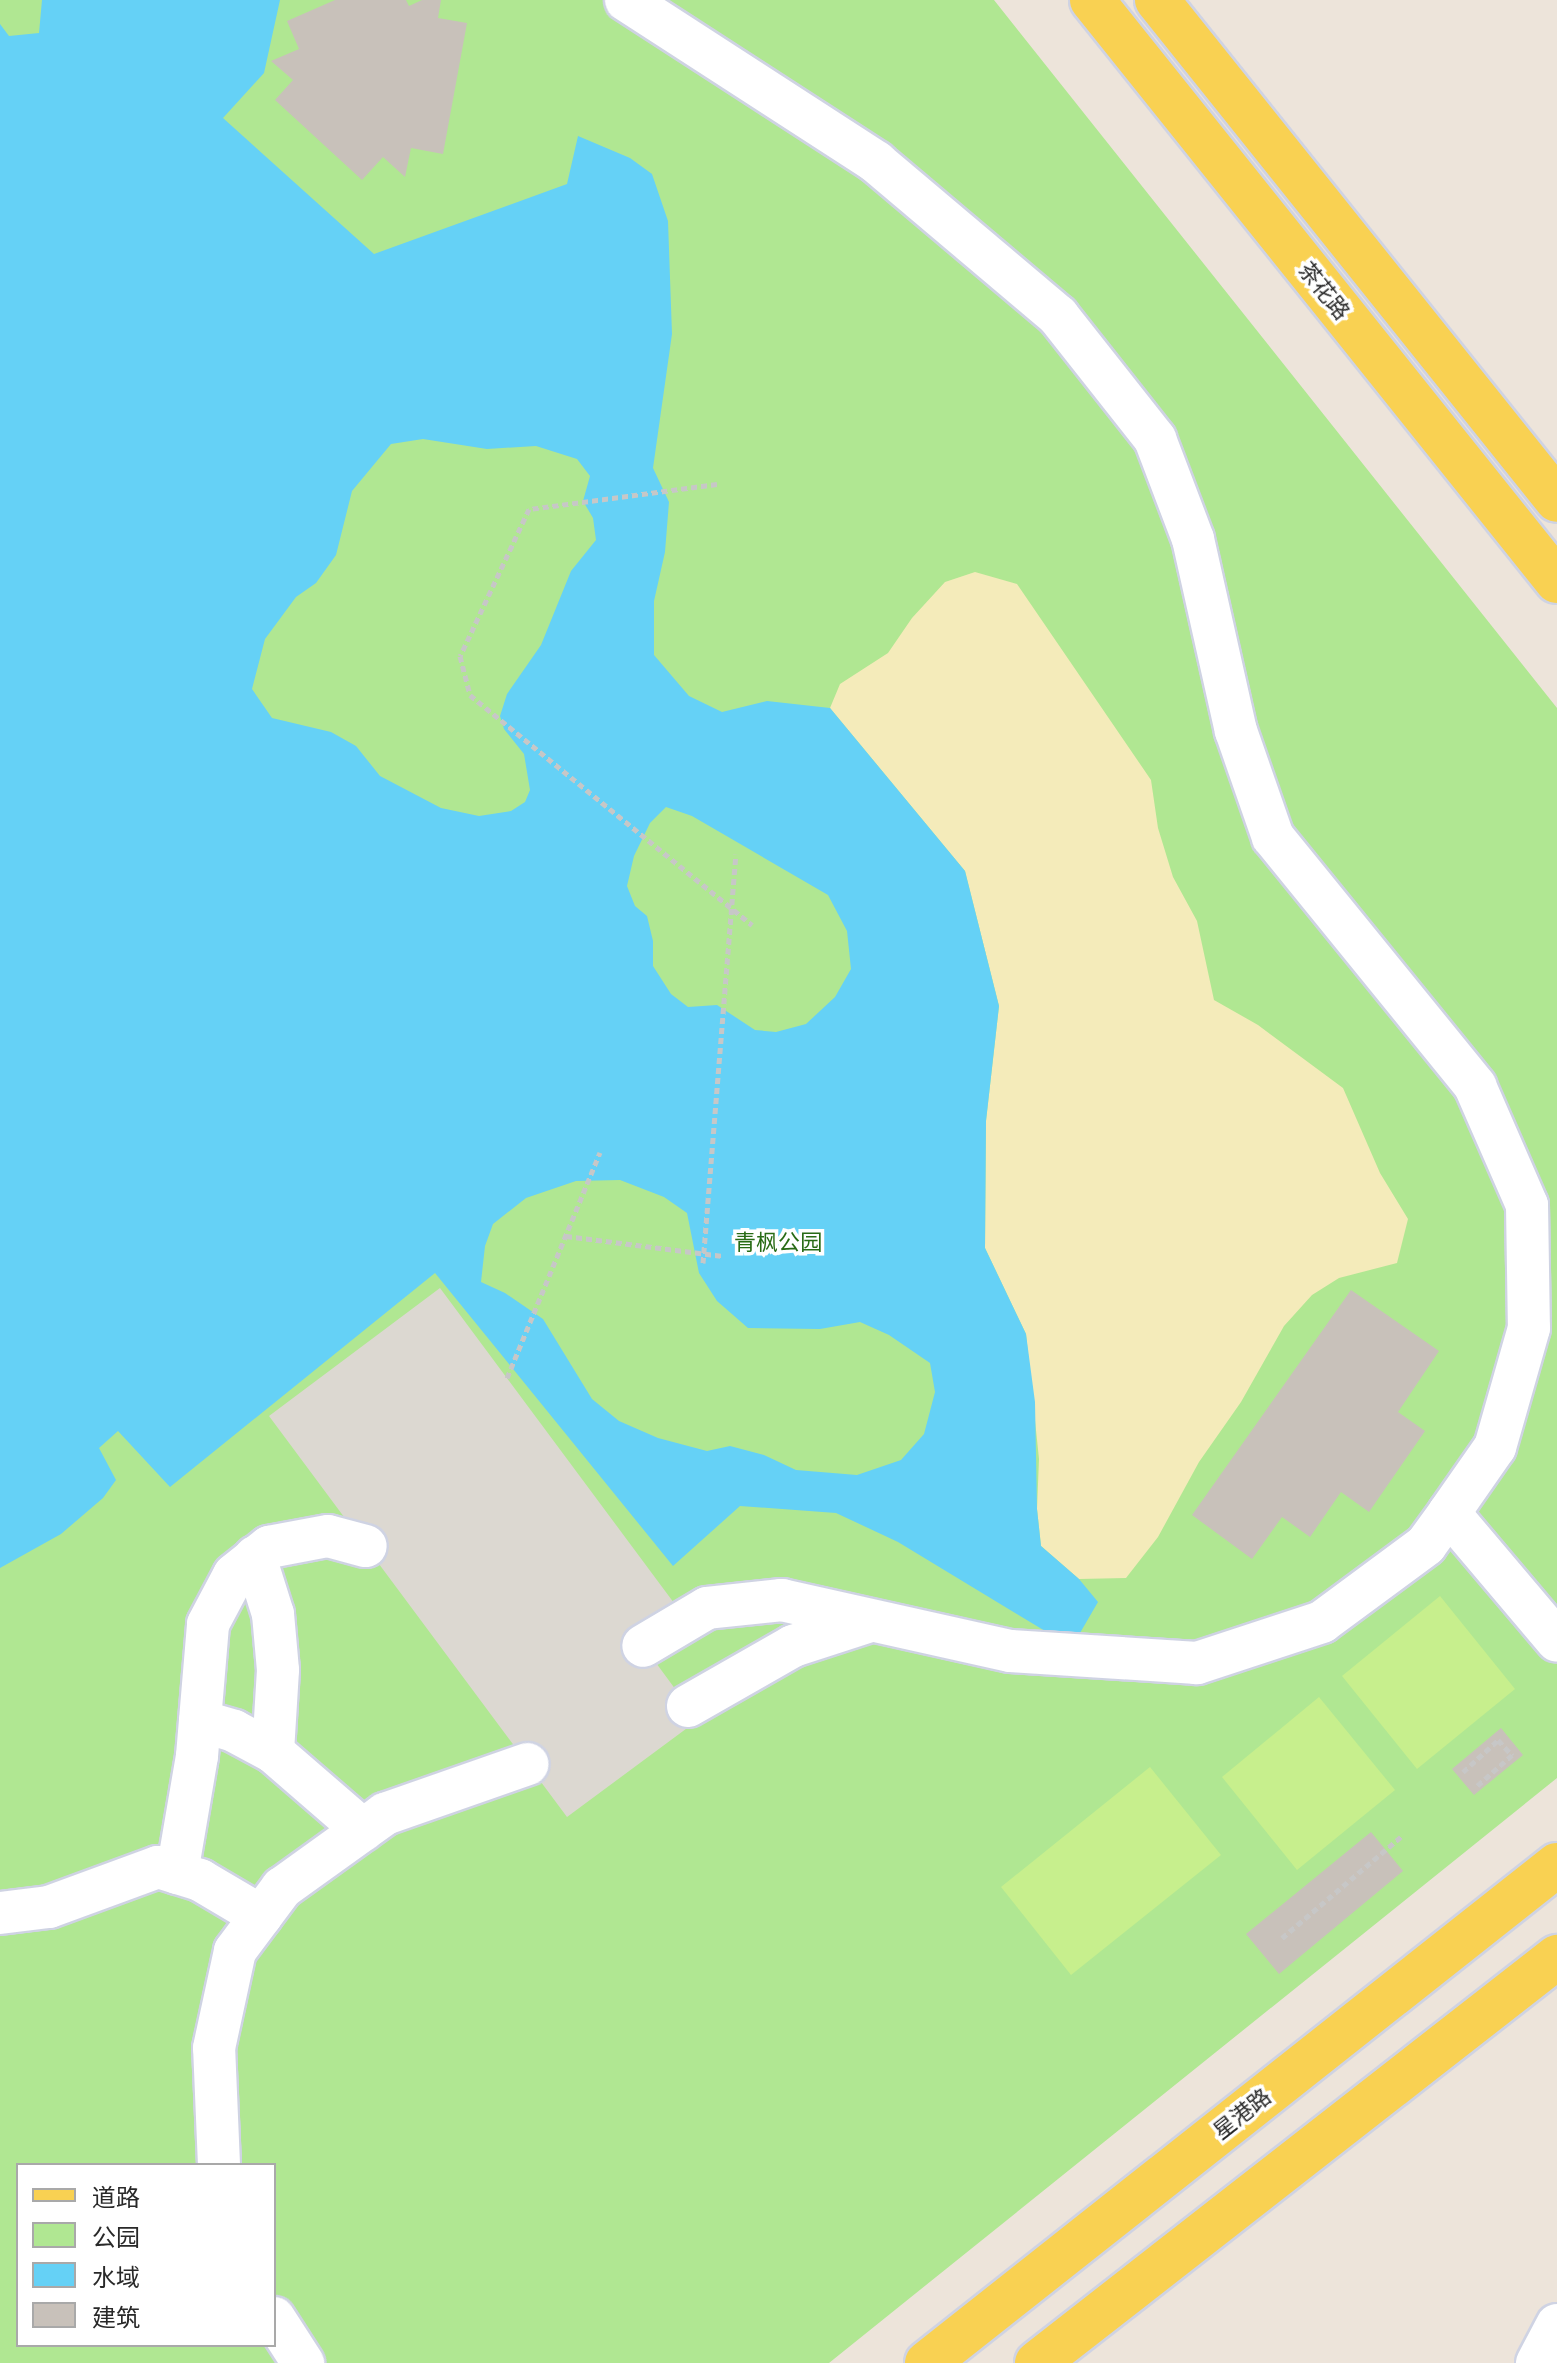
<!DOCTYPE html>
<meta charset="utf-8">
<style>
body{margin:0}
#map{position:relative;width:1557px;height:2363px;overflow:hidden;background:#ede4da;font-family:"PT Sans Narrow","Noto Sans SC",sans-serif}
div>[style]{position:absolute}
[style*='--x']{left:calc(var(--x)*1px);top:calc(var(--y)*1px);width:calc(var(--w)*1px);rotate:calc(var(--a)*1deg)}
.green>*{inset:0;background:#b0e792}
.sand>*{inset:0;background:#f4ebba}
.pitch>*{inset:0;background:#c7ef8d}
.plaza>*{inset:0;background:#dcd8d1}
.water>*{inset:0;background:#65d1f6}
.building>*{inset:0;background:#c8c1ba}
.path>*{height:5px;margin-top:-2.5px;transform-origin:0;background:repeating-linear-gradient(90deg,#c7c7c7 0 6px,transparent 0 10px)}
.roads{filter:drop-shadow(2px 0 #cfd3e3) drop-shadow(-2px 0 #cfd3e3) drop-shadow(0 2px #cfd3e3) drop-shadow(0 -2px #cfd3e3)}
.minor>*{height:42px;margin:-21px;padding:0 21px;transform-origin:21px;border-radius:21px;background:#fff}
.major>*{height:44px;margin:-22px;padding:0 22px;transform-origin:22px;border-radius:22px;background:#f9d152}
span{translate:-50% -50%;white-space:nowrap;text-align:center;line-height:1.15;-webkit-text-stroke:7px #fff;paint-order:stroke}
.street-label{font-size:22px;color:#292929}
.park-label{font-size:22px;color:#286b15}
.legend{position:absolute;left:16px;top:2163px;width:260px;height:184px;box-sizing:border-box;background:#fff;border:2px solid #a9a9a9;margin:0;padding:10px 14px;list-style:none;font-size:24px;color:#292929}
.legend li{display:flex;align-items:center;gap:16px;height:40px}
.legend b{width:40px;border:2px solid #a9a9a9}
</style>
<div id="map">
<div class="green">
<i style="clip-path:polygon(evenodd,0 0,994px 0,1557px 708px,1557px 1778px,829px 2363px,0 2363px,0 0,18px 2165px,274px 2165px,274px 2345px,18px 2345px,18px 2165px)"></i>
</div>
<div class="sand">
<i style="clip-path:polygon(975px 572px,1017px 584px,1151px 780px,1158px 828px,1173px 877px,1197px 921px,1214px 1000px,1258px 1025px,1343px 1088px,1380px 1173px,1408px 1219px,1397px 1263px,1339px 1278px,1312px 1295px,1284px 1326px,1241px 1402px,1199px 1462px,1158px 1537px,1126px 1578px,1079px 1579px,1041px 1546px,1037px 1509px,1039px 1459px,1026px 1334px,985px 1248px,986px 1121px,999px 1006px,965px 871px,830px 708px,840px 684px,888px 653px,912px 618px,945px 582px)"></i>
</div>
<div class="pitch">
<i style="clip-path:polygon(1440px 1596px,1515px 1689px,1417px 1769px,1342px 1676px)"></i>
<i style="clip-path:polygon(1319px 1697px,1395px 1790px,1297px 1870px,1222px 1777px)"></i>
<i style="clip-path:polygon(1150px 1767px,1221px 1855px,1071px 1975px,1001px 1887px)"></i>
</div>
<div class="plaza">
<i style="clip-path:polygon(440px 1288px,674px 1603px,634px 1633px,698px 1720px,567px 1817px,269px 1416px)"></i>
</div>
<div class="water">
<i style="clip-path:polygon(evenodd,42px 0,280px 0,264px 73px,223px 118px,374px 254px,567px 184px,578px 136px,630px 158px,652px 174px,668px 221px,672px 334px,653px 468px,669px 502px,665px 552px,654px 601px,654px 655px,689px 696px,722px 712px,767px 701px,830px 708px,965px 871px,999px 1006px,986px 1121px,985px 1248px,1026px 1334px,1035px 1402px,1037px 1509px,1041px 1546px,1079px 1579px,1098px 1602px,1080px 1633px,1050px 1634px,898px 1542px,836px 1513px,740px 1506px,673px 1566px,435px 1273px,170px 1487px,118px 1431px,99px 1448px,116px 1480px,103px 1498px,61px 1534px,0 1568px,0 24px,9px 36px,39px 33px,42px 0,423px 439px,487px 449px,536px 446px,577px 459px,590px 476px,583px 501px,593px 518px,596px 540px,571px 571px,541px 645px,507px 694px,500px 716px,504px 729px,524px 754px,530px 790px,525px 802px,511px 811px,479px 816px,441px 808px,380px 776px,356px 746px,331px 732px,272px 718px,252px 689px,265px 639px,296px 597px,316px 583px,336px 555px,352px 491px,391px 444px,423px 439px,42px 0,666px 807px,692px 816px,828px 895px,847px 931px,851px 969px,835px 997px,806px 1024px,776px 1032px,755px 1030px,717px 1005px,688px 1007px,671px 994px,653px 966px,653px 941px,647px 916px,635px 906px,627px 886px,634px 856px,650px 823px,666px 807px,42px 0,620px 1180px,664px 1197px,687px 1213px,699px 1273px,717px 1301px,748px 1328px,820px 1329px,860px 1322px,889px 1335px,930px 1363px,935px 1392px,924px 1434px,901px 1460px,857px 1475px,796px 1470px,764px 1455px,730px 1446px,707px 1451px,658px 1438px,619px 1421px,592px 1399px,543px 1319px,505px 1293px,481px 1282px,485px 1246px,493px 1224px,526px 1198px,576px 1181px,620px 1180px)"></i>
</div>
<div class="building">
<i style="clip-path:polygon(335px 0,406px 0,409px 6px,422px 0,441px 0,438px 18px,467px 23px,443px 154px,411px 148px,405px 177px,383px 157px,362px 180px,275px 100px,293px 80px,271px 61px,299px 49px,287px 21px)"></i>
<i style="clip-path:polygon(1351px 1290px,1439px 1351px,1398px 1412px,1425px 1431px,1369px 1512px,1341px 1492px,1310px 1537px,1282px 1517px,1252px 1559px,1192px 1515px)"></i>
<i style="clip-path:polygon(1501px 1728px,1523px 1755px,1474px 1795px,1452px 1769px)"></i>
<i style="clip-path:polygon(1371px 1832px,1403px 1871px,1279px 1974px,1246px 1934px)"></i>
</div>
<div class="path">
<i style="--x:717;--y:484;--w:190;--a:172.4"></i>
<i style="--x:529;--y:509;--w:162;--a:115.1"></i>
<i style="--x:460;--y:656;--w:40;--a:75.6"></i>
<i style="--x:470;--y:695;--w:364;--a:39.2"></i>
<i style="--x:566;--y:1236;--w:158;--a:7.3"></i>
<i style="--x:703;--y:1263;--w:410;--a:-85.4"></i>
<i style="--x:507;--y:1378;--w:244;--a:-67.6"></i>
<i style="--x:1463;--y:1772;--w:47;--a:-42.4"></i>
<i style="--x:1498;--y:1740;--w:21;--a:47"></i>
<i style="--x:1512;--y:1755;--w:47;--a:138.5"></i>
<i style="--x:1282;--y:1938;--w:159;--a:-40.4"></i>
</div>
<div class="roads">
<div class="minor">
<i style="--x:626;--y:0;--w:298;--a:32.9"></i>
<i style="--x:876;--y:162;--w:238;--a:40.2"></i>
<i style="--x:1058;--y:316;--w:157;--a:51.7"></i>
<i style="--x:1155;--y:439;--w:107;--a:69.2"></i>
<i style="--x:1193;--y:539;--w:197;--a:77.4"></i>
<i style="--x:1236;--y:731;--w:112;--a:70.8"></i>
<i style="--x:1273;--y:837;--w:321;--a:50.9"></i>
<i style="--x:1475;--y:1086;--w:130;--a:66.4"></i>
<i style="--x:1527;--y:1205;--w:123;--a:89.1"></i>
<i style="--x:1529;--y:1328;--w:124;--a:105.9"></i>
<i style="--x:1495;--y:1447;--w:80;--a:124.9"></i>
<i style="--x:1449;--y:1513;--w:39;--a:126"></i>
<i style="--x:1426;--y:1545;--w:129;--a:143.5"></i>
<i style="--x:1322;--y:1622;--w:132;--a:161.8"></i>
<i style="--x:1197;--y:1663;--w:187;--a:-176.3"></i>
<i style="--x:1010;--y:1651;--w:234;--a:-167.4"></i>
<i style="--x:782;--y:1600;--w:75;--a:173.9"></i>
<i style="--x:707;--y:1608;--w:74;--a:149.3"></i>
<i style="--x:1449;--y:1513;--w:167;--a:49.8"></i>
<i style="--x:255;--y:1557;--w:60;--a:72.5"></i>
<i style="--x:273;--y:1614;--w:56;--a:84.9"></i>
<i style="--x:278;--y:1670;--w:82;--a:93.5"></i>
<i style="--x:688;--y:1706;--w:121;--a:-29.7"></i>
<i style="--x:793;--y:1646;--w:81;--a:-18"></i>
<i style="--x:200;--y:1721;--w:35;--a:16"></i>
<i style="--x:234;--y:1731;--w:44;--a:28.3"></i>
<i style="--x:273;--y:1752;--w:119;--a:40.9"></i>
<i style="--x:177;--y:1873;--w:119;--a:-80.3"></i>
<i style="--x:197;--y:1756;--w:132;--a:-85.2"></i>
<i style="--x:208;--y:1624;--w:55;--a:-62"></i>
<i style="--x:234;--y:1575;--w:45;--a:-38.7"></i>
<i style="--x:269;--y:1547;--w:60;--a:-10.6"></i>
<i style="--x:328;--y:1536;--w:39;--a:15"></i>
<i style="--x:0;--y:1913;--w:49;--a:-7"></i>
<i style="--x:49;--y:1907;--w:116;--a:-20.2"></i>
<i style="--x:158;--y:1867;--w:44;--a:17.2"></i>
<i style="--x:200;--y:1880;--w:71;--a:30.5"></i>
<i style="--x:219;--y:2165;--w:117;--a:-92.4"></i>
<i style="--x:214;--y:2048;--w:99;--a:-77.8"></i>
<i style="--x:235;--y:1951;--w:79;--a:-53.3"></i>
<i style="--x:282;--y:1888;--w:127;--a:-35.7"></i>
<i style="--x:385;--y:1814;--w:151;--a:-19.3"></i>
<i style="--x:274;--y:2318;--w:54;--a:57.2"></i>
<i style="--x:1537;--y:2363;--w:43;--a:-62.2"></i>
</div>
<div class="major">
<i style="--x:1092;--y:0;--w:744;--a:51.33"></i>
<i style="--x:1157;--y:0;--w:640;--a:51.34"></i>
<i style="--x:927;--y:2363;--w:803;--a:-38.33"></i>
<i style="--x:1037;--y:2363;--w:660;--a:-37.98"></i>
</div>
</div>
<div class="street-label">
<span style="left:1324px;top:291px;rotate:51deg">茶花路</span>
<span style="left:1242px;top:2114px;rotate:-38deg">星港路</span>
</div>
<div class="park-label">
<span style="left:778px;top:1243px">青枫公园</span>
</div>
<ul class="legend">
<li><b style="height:10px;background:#f9d152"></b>道路</li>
<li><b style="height:22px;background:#b0e792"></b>公园</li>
<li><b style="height:22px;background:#65d1f6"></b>水域</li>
<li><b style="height:22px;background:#c8c1ba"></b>建筑</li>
</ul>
</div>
